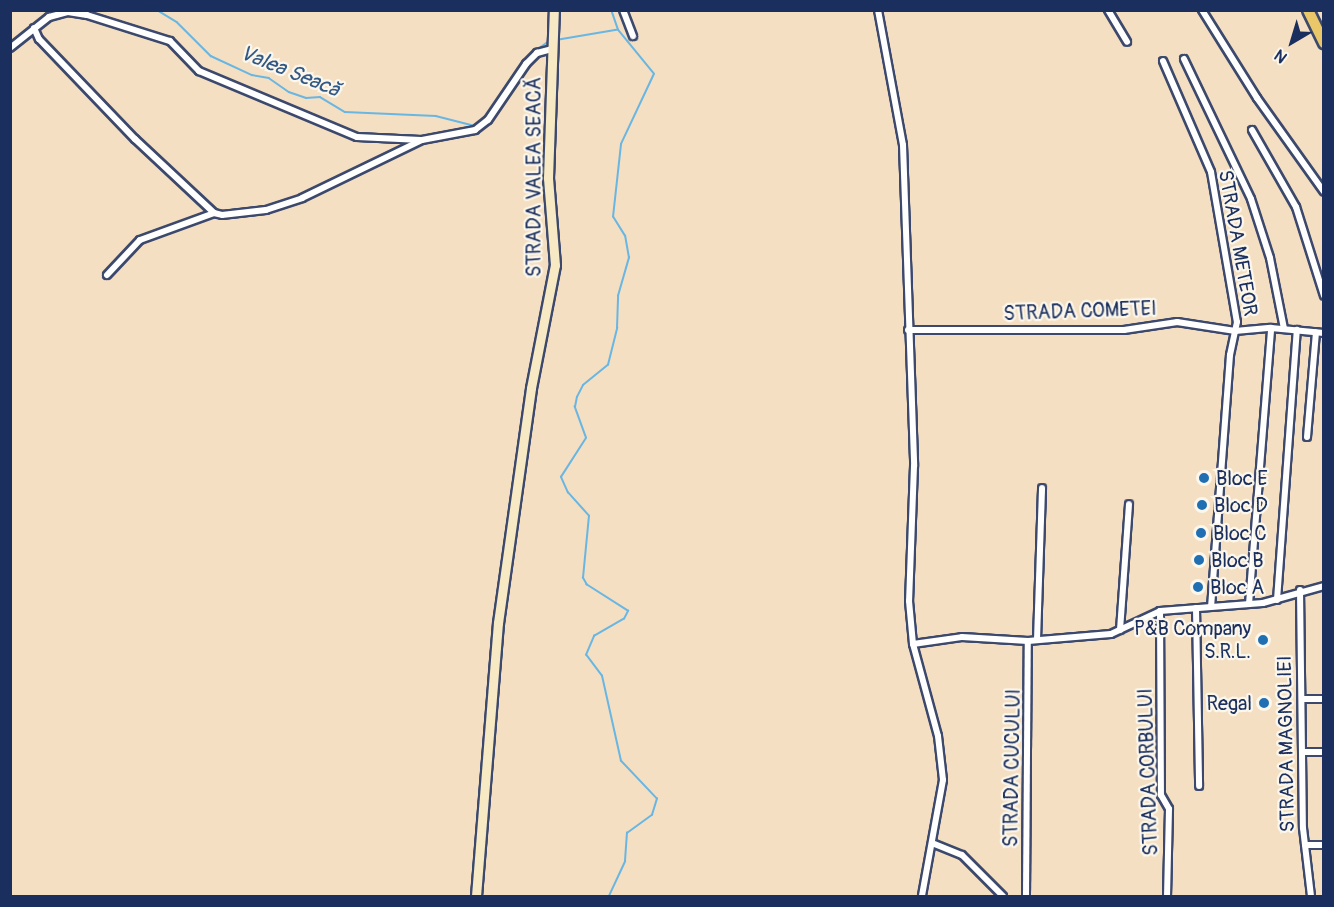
<!DOCTYPE html>
<meta charset="utf-8">
<style>
body{margin:0}
#map{position:relative;width:1334px;height:907px;overflow:hidden;background:#f4dfc2;font-family:Pangolin,sans-serif}
div>[style]{position:absolute}
[style*='--x']{left:calc(var(--x)*1px);top:calc(var(--y)*1px);width:calc(var(--w)*1px);rotate:calc(var(--a)*1deg)}
.stream>*{height:1.5px;margin:-0.75px;padding:0 0.75px;transform-origin:0.75px;border-radius:0.75px;background:#69b6e3}
.roads{filter:drop-shadow(2px 0 #3c496d) drop-shadow(-2px 0 #3c496d) drop-shadow(0 2px #3c496d) drop-shadow(0 -2px #3c496d)}
.minor>*{height:6px;margin:-3px;padding:0 3px;transform-origin:3px;border-radius:3px;background:#fff}
.secondary>*{height:9px;margin:-4.5px;padding:0 4.5px;transform-origin:4.5px;border-radius:4.5px;background:#f7e9c3}
.primary>*{height:10px;margin:-5px;padding:0 5px;transform-origin:5px;border-radius:5px;background:#eac769}
.dots>*{width:16px;height:16px;translate:-50% -50%;box-sizing:border-box;border:3px solid #fbf7ec;border-radius:50%}
span{translate:-50% -50%;white-space:nowrap;text-align:center;line-height:1.15;-webkit-text-stroke:4.5px #fbf7ec;paint-order:stroke}
.street-label{font-size:20px;color:#1b2f5e}
.poi-label{font-size:20px;color:#1b2f5e}
.left{translate:0 -50%;text-align:left}
.right{translate:-100% -50%;text-align:right}
.water-label{font-size:21px;color:#325886;font-style:italic}
.frame{position:absolute;inset:0;border:12px solid #1b2f5e;pointer-events:none}
.north{position:absolute;left:1262px;top:12px;width:60px;height:60px;-webkit-text-stroke:4px #fbf7ec;paint-order:stroke;rotate:218deg;font-size:16px;font-weight:700;line-height:24px;text-align:center;color:#1b2f5e}
.north::after{content:'';display:block;margin:auto;width:21px;height:27px;background:#1b2f5e;clip-path:polygon(50% 0,100% 100%,50% 72%,0 100%)}
</style>
<div id="map">
<div class="stream">
<i style="--x:157;--y:10;--w:23;--a:31"></i>
<i style="--x:177;--y:22;--w:48;--a:45"></i>
<i style="--x:211;--y:56;--w:45;--a:24.9"></i>
<i style="--x:252;--y:75;--w:17;--a:10"></i>
<i style="--x:269;--y:78;--w:24;--a:35"></i>
<i style="--x:289;--y:92;--w:18;--a:19"></i>
<i style="--x:306;--y:98;--w:14;--a:-4"></i>
<i style="--x:320;--y:97;--w:29;--a:31"></i>
<i style="--x:345;--y:112;--w:91;--a:2.5"></i>
<i style="--x:436;--y:116;--w:40;--a:14.4"></i>
<i style="--x:556;--y:40;--w:61;--a:-9.5"></i>
<i style="--x:535;--y:51;--w:16;--a:-35"></i>
<i style="--x:486;--y:118;--w:60;--a:-55.8"></i>
<i style="--x:609;--y:896;--w:38;--a:-65"></i>
<i style="--x:625;--y:861;--w:28;--a:-86"></i>
<i style="--x:627;--y:833;--w:31;--a:-36"></i>
<i style="--x:652;--y:815;--w:17;--a:-73"></i>
<i style="--x:657;--y:799;--w:52;--a:-133.5"></i>
<i style="--x:621;--y:761;--w:87;--a:-102.6"></i>
<i style="--x:602;--y:676;--w:26;--a:-127"></i>
<i style="--x:586;--y:655;--w:21;--a:-67"></i>
<i style="--x:594;--y:636;--w:34;--a:-30"></i>
<i style="--x:624;--y:619;--w:9;--a:-63"></i>
<i style="--x:628;--y:611;--w:49;--a:-147.6"></i>
<i style="--x:587;--y:585;--w:8;--a:-120"></i>
<i style="--x:583;--y:578;--w:62;--a:-84.5"></i>
<i style="--x:589;--y:516;--w:31;--a:-132"></i>
<i style="--x:568;--y:493;--w:17;--a:-114"></i>
<i style="--x:561;--y:477;--w:46;--a:-57.3"></i>
<i style="--x:586;--y:438;--w:33;--a:-110"></i>
<i style="--x:575;--y:407;--w:10;--a:-79"></i>
<i style="--x:577;--y:397;--w:13;--a:-63"></i>
<i style="--x:583;--y:385;--w:32;--a:-39"></i>
<i style="--x:608;--y:365;--w:38;--a:-76"></i>
<i style="--x:617;--y:328;--w:32;--a:-88"></i>
<i style="--x:618;--y:296;--w:40;--a:-74"></i>
<i style="--x:629;--y:258;--w:22;--a:-100"></i>
<i style="--x:625;--y:236;--w:22;--a:-122"></i>
<i style="--x:613;--y:217;--w:73;--a:-83.7"></i>
<i style="--x:621;--y:144;--w:77;--a:-64.8"></i>
<i style="--x:654;--y:74;--w:57;--a:-129.3"></i>
<i style="--x:618;--y:30;--w:21;--a:-109"></i>
</div>
<div class="roads">
<div class="minor">
<i style="--x:623;--y:10;--w:28;--a:69"></i>
<i style="--x:878;--y:10;--w:137;--a:79.5"></i>
<i style="--x:903;--y:145;--w:321;--a:88"></i>
<i style="--x:914;--y:466;--w:135;--a:92.1"></i>
<i style="--x:909;--y:601;--w:43;--a:84.7"></i>
<i style="--x:913;--y:644;--w:95;--a:74.8"></i>
<i style="--x:938;--y:736;--w:44;--a:83.5"></i>
<i style="--x:943;--y:780;--w:118;--a:100.3"></i>
<i style="--x:1108;--y:10;--w:37;--a:59"></i>
<i style="--x:1202;--y:10;--w:104;--a:58"></i>
<i style="--x:1257;--y:98;--w:115;--a:54.5"></i>
<i style="--x:34;--y:28;--w:12;--a:66"></i>
<i style="--x:39;--y:39;--w:139;--a:46.2"></i>
<i style="--x:135;--y:139;--w:108;--a:43.1"></i>
<i style="--x:214;--y:213;--w:8;--a:14"></i>
<i style="--x:222;--y:215;--w:44;--a:-6.5"></i>
<i style="--x:266;--y:210;--w:38;--a:-18"></i>
<i style="--x:302;--y:198;--w:133;--a:-25.8"></i>
<i style="--x:422;--y:140;--w:54;--a:-10.7"></i>
<i style="--x:475;--y:130;--w:16;--a:-38"></i>
<i style="--x:488;--y:120;--w:68;--a:-55.8"></i>
<i style="--x:526;--y:64;--w:16;--a:-45"></i>
<i style="--x:537;--y:53;--w:16;--a:-15"></i>
<i style="--x:10;--y:48;--w:50;--a:-38.5"></i>
<i style="--x:49;--y:17;--w:20;--a:-15"></i>
<i style="--x:68;--y:12;--w:19;--a:9"></i>
<i style="--x:87;--y:15;--w:87;--a:17.4"></i>
<i style="--x:170;--y:41;--w:42;--a:46"></i>
<i style="--x:199;--y:71;--w:171;--a:22.7"></i>
<i style="--x:357;--y:137;--w:64;--a:2.7"></i>
<i style="--x:1184;--y:59;--w:155;--a:64.4"></i>
<i style="--x:1251;--y:199;--w:62;--a:72.1"></i>
<i style="--x:1270;--y:258;--w:72;--a:78.8"></i>
<i style="--x:1163;--y:61;--w:121;--a:66.6"></i>
<i style="--x:1211;--y:172;--w:152;--a:80.2"></i>
<i style="--x:1237;--y:322;--w:34;--a:102"></i>
<i style="--x:1230;--y:355;--w:252;--a:94.3"></i>
<i style="--x:1252;--y:130;--w:89;--a:60.3"></i>
<i style="--x:1296;--y:207;--w:93;--a:72.5"></i>
<i style="--x:107;--y:275;--w:48;--a:-46.7"></i>
<i style="--x:140;--y:240;--w:79;--a:-20"></i>
<i style="--x:908;--y:330;--w:216;--a:0"></i>
<i style="--x:1124;--y:330;--w:54;--a:-8.6"></i>
<i style="--x:1177;--y:322;--w:59;--a:8.8"></i>
<i style="--x:1235;--y:331;--w:36;--a:-5"></i>
<i style="--x:1271;--y:328;--w:53;--a:5.4"></i>
<i style="--x:1307;--y:437;--w:105;--a:-85.1"></i>
<i style="--x:1300;--y:590;--w:238;--a:89.3"></i>
<i style="--x:1303;--y:828;--w:68;--a:83.3"></i>
<i style="--x:1277;--y:600;--w:271;--a:-85.8"></i>
<i style="--x:1249;--y:604;--w:277;--a:-85.4"></i>
<i style="--x:1196;--y:608;--w:178;--a:89"></i>
<i style="--x:1160;--y:611;--w:184;--a:89.7"></i>
<i style="--x:1161;--y:795;--w:16;--a:60"></i>
<i style="--x:1169;--y:809;--w:87;--a:91.3"></i>
<i style="--x:1120;--y:630;--w:126;--a:-85.9"></i>
<i style="--x:1037;--y:640;--w:152;--a:-88.1"></i>
<i style="--x:913;--y:644;--w:49;--a:-8.1"></i>
<i style="--x:962;--y:637;--w:66;--a:3.5"></i>
<i style="--x:1028;--y:641;--w:83;--a:-4.8"></i>
<i style="--x:1111;--y:634;--w:54;--a:-25.1"></i>
<i style="--x:1160;--y:611;--w:103;--a:-4.4"></i>
<i style="--x:1263;--y:603;--w:63;--a:-15.6"></i>
<i style="--x:1302;--y:699;--w:22;--a:0"></i>
<i style="--x:1302;--y:752;--w:22;--a:0"></i>
<i style="--x:932;--y:843;--w:32;--a:22"></i>
<i style="--x:962;--y:855;--w:58;--a:45"></i>
<i style="--x:1305;--y:845;--w:19;--a:0"></i>
<i style="--x:1026;--y:896;--w:255;--a:-89.6"></i>
</div>
<div class="secondary">
<i style="--x:476;--y:896;--w:274;--a:-85.4"></i>
<i style="--x:498;--y:623;--w:237;--a:-82"></i>
<i style="--x:531;--y:388;--w:125;--a:-79"></i>
<i style="--x:555;--y:265;--w:87;--a:-94.6"></i>
<i style="--x:548;--y:178;--w:168;--a:-88"></i>
</div>
<div class="primary">
<i style="--x:1308;--y:10;--w:37;--a:64"></i>
</div>
</div>
<div class="dots">
<i style="left:1204px;top:478px;background:#1f6fb2"></i>
<i style="left:1202px;top:505px;background:#1f6fb2"></i>
<i style="left:1201px;top:533px;background:#1f6fb2"></i>
<i style="left:1199px;top:560px;background:#1f6fb2"></i>
<i style="left:1198px;top:587px;background:#1f6fb2"></i>
<i style="left:1263px;top:640px;background:#1f6fb2"></i>
<i style="left:1264px;top:703px;background:#1f6fb2"></i>
</div>
<div class="street-label">
<span style="left:534px;top:177px;rotate:-90deg">STRADA VALEA SEACĂ</span>
<span style="left:1238px;top:243px;rotate:80deg">STRADA METEOR</span>
<span style="left:1080px;top:311px;rotate:-2deg">STRADA COMETEI</span>
<span style="left:1286px;top:744px;rotate:-91deg">STRADA MAGNOLIEI</span>
<span style="left:1012px;top:768px;rotate:-89deg">STRADA CUCULUI</span>
<span style="left:1148px;top:772px;rotate:-92deg">STRADA CORBULUI</span>
</div>
<div class="poi-label">
<span class="left" style="left:1216px;top:478px">Bloc E</span>
<span class="left" style="left:1214px;top:505px">Bloc D</span>
<span class="left" style="left:1213px;top:533px">Bloc C</span>
<span class="left" style="left:1211px;top:560px">Bloc B</span>
<span class="left" style="left:1210px;top:587px">Bloc A</span>
<span class="right" style="left:1251px;top:640px">P&amp;B Company<br>S.R.L.</span>
<span class="right" style="left:1252px;top:703px">Regal</span>
</div>
<div class="water-label">
<span style="left:290px;top:72px;rotate:22deg">Valea Seacă</span>
</div>
<div class="frame"></div>
<div class="north">N</div>
</div>
